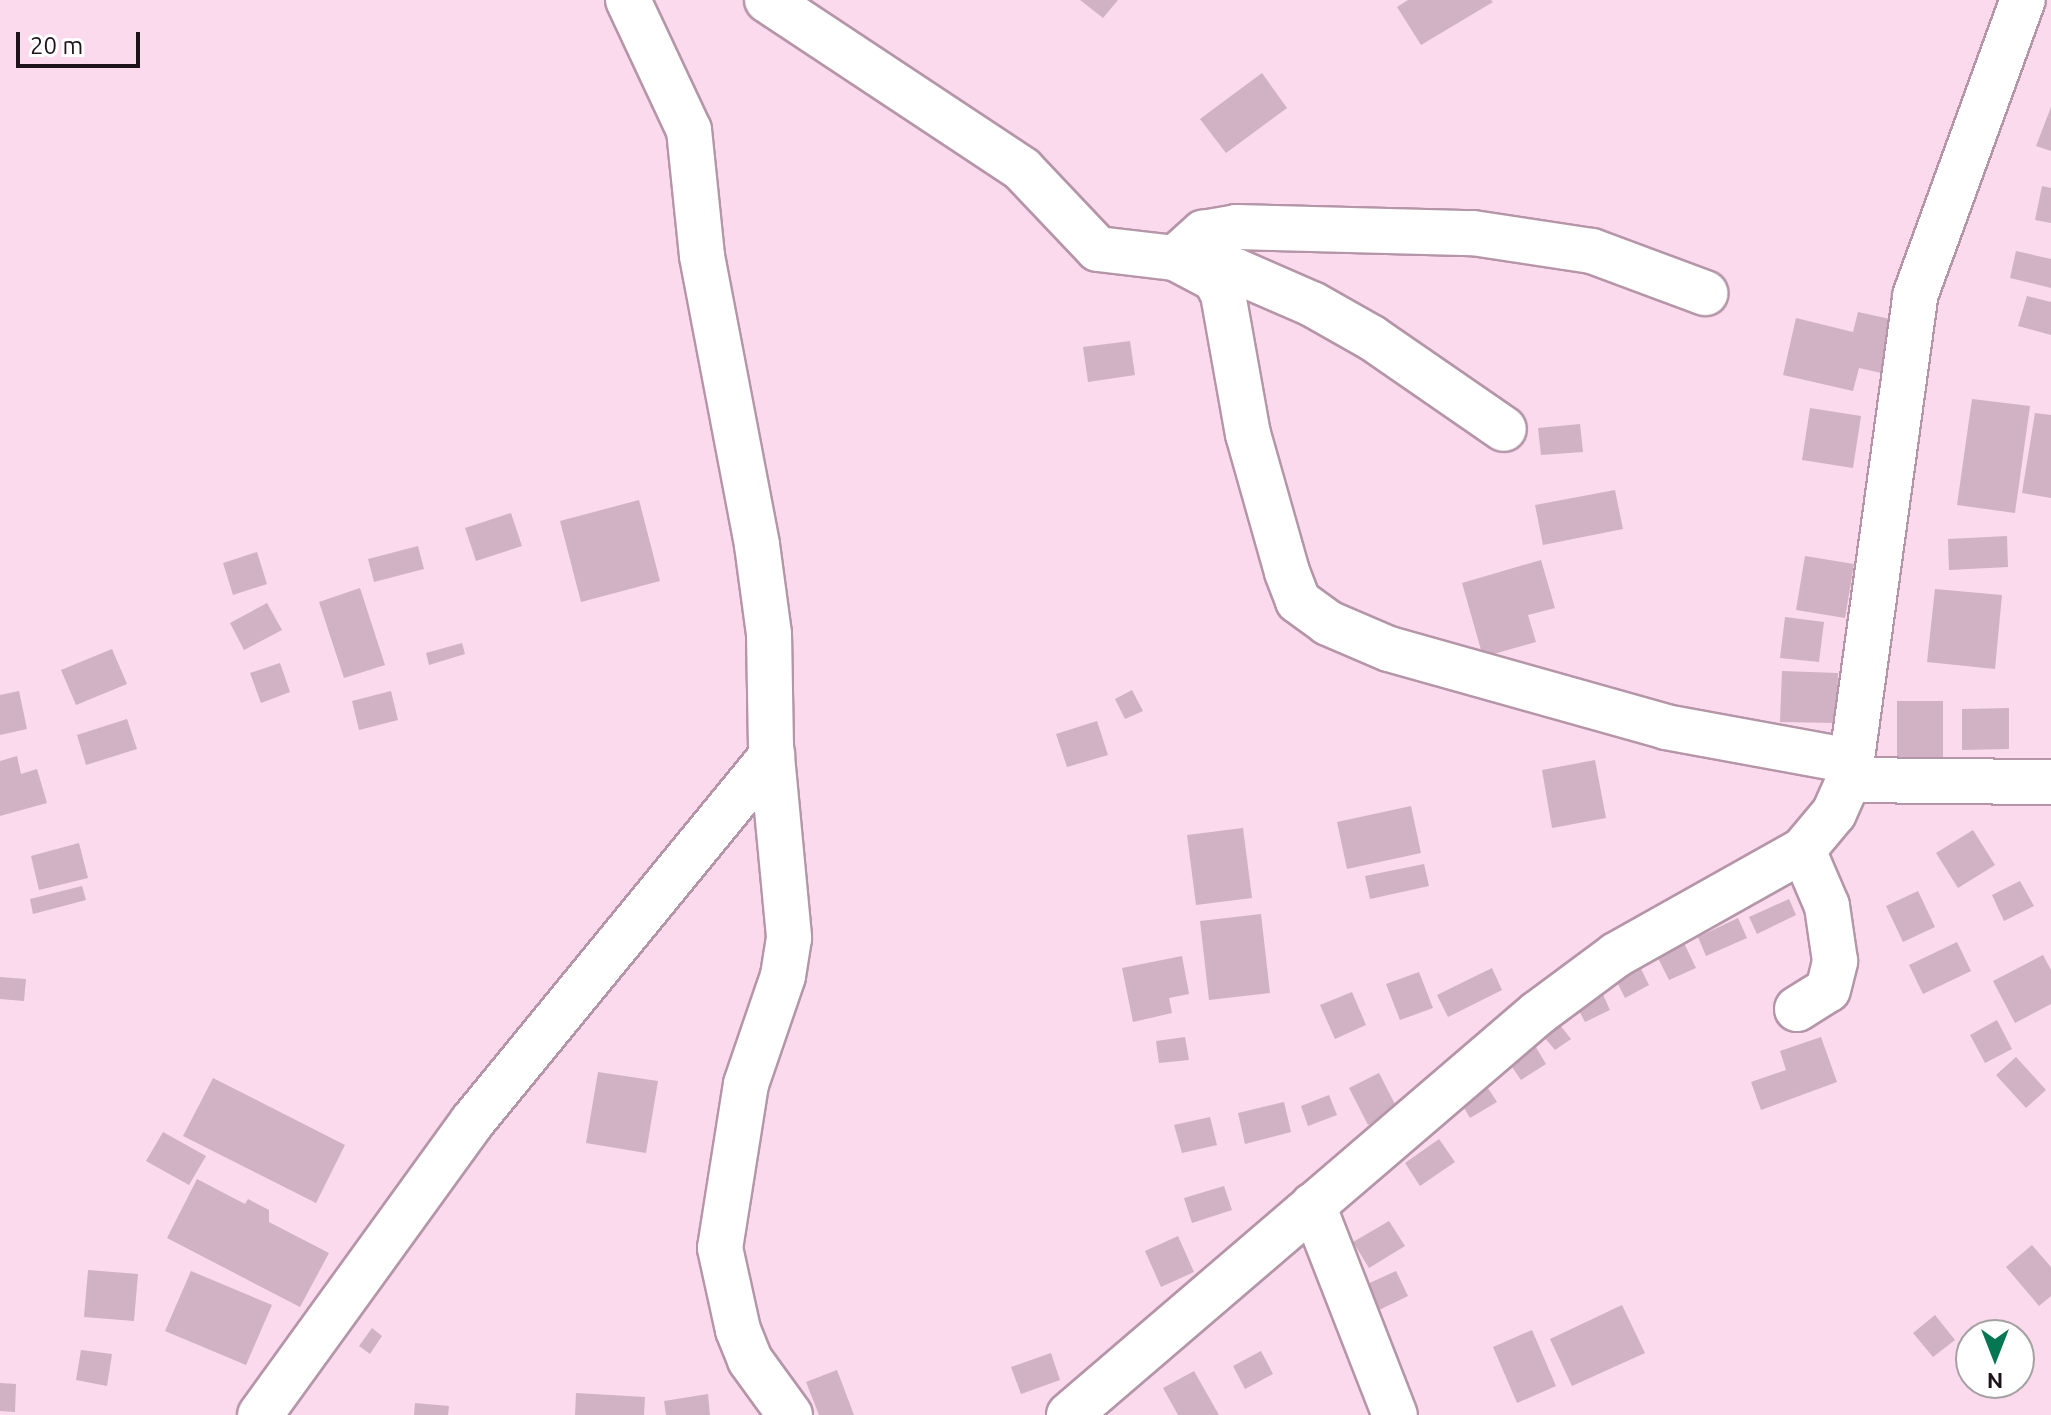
<!DOCTYPE html>
<style>
body{margin:0}
#map{position:relative;width:2051px;height:1415px;overflow:hidden;background:#fbdaed;font-family:Ubuntu,sans-serif}
div>[style]{position:absolute}
[style*='--x']{left:calc(var(--x)*1px);top:calc(var(--y)*1px);width:calc(var(--w)*1px);rotate:calc(var(--a)*1deg)}
.building>*{inset:0;background:#d1b1c4}
.roads{filter:drop-shadow(2px 0 #b596a8) drop-shadow(-2px 0 #b596a8) drop-shadow(0 2px #b596a8) drop-shadow(0 -2px #b596a8)}
.minor>*{height:44px;margin:-22px;padding:0 22px;transform-origin:22px;border-radius:22px;background:#fff}
span{translate:-50% -50%;white-space:nowrap;text-align:center;line-height:1.15;-webkit-text-stroke:6px #fff;paint-order:stroke}
.north{position:absolute;left:1955px;top:1319px;width:80px;height:80px;box-sizing:border-box;background:#fff;border:2px solid #a5a1a3;border-radius:50%;rotate:180deg;font-size:22px;font-weight:700;line-height:32px;text-align:center;color:#1e131a}
.north::after{content:'';display:block;margin:auto;width:28px;height:36px;background:#047651;clip-path:polygon(50% 0,100% 100%,50% 72%,0 100%)}
.scale{position:absolute;left:16px;top:32px;width:124px;height:36px;box-sizing:border-box;border:4px solid #1e131a;border-top:0;padding-left:10px;font-size:24px;line-height:28px;white-space:nowrap;color:#1e131a;-webkit-text-stroke:6px #fff;paint-order:stroke}
</style>
<div id="map">
<div class="building">
<i style="clip-path:polygon(1080px 0,1118px 0,1103px 18px)"></i>
<i style="clip-path:polygon(1408px 0,1491px 0,1493px 2px,1421px 45px,1397px 7px)"></i>
<i style="clip-path:polygon(1262px 73px,1287px 108px,1226px 153px,1200px 119px)"></i>
<i style="clip-path:polygon(2051px 107px,2051px 151px,2036px 146px)"></i>
<i style="clip-path:polygon(2042px 186px,2051px 188px,2051px 223px,2035px 220px)"></i>
<i style="clip-path:polygon(2016px 251px,2051px 259px,2051px 288px,2010px 278px)"></i>
<i style="clip-path:polygon(2027px 296px,2051px 302px,2051px 335px,2018px 326px)"></i>
<i style="clip-path:polygon(1858px 312px,1899px 321px,1886px 374px,1859px 368px,1853px 391px,1783px 375px,1796px 318px,1853px 332px)"></i>
<i style="clip-path:polygon(1130px 341px,1135px 375px,1088px 382px,1083px 347px)"></i>
<i style="clip-path:polygon(1972px 399px,2030px 406px,2015px 513px,1957px 505px)"></i>
<i style="clip-path:polygon(1810px 408px,1861px 416px,1853px 468px,1802px 460px)"></i>
<i style="clip-path:polygon(2035px 413px,2051px 415px,2051px 498px,2022px 493px)"></i>
<i style="clip-path:polygon(1580px 424px,1583px 452px,1541px 455px,1538px 428px)"></i>
<i style="clip-path:polygon(1615px 490px,1623px 529px,1543px 545px,1535px 505px)"></i>
<i style="clip-path:polygon(639px 500px,660px 581px,581px 602px,560px 521px)"></i>
<i style="clip-path:polygon(511px 513px,522px 546px,476px 561px,465px 528px)"></i>
<i style="clip-path:polygon(2007px 536px,2008px 567px,1949px 570px,1948px 539px)"></i>
<i style="clip-path:polygon(418px 546px,424px 569px,374px 582px,368px 559px)"></i>
<i style="clip-path:polygon(257px 552px,267px 584px,233px 595px,223px 563px)"></i>
<i style="clip-path:polygon(1805px 556px,1854px 564px,1845px 618px,1796px 610px)"></i>
<i style="clip-path:polygon(1541px 560px,1555px 608px,1528px 615px,1536px 642px,1483px 657px,1462px 583px)"></i>
<i style="clip-path:polygon(360px 588px,385px 665px,344px 678px,319px 602px)"></i>
<i style="clip-path:polygon(1935px 589px,2002px 595px,1995px 669px,1927px 662px)"></i>
<i style="clip-path:polygon(267px 603px,282px 630px,244px 650px,230px 623px)"></i>
<i style="clip-path:polygon(1785px 617px,1824px 622px,1819px 662px,1780px 658px)"></i>
<i style="clip-path:polygon(462px 643px,465px 654px,429px 665px,426px 653px)"></i>
<i style="clip-path:polygon(112px 649px,127px 684px,76px 705px,61px 670px)"></i>
<i style="clip-path:polygon(280px 663px,290px 692px,261px 703px,250px 673px)"></i>
<i style="clip-path:polygon(1782px 671px,1838px 673px,1837px 723px,1780px 722px)"></i>
<i style="clip-path:polygon(1132px 690px,1143px 711px,1125px 719px,1115px 699px)"></i>
<i style="clip-path:polygon(19px 691px,27px 729px,0 735px,0 695px)"></i>
<i style="clip-path:polygon(391px 691px,398px 720px,359px 730px,352px 701px)"></i>
<i style="clip-path:polygon(1897px 701px,1943px 701px,1943px 757px,1897px 757px)"></i>
<i style="clip-path:polygon(2009px 708px,2009px 749px,1962px 750px,1962px 709px)"></i>
<i style="clip-path:polygon(127px 719px,137px 749px,86px 765px,77px 735px)"></i>
<i style="clip-path:polygon(1097px 721px,1108px 755px,1067px 767px,1056px 734px)"></i>
<i style="clip-path:polygon(17px 756px,21px 774px,37px 769px,47px 803px,0 816px,0 761px)"></i>
<i style="clip-path:polygon(1595px 760px,1606px 818px,1552px 828px,1542px 770px)"></i>
<i style="clip-path:polygon(1411px 806px,1421px 853px,1347px 869px,1337px 822px)"></i>
<i style="clip-path:polygon(1243px 828px,1252px 898px,1196px 905px,1187px 835px)"></i>
<i style="clip-path:polygon(1973px 830px,1995px 865px,1958px 888px,1936px 853px)"></i>
<i style="clip-path:polygon(79px 843px,88px 878px,39px 890px,31px 856px)"></i>
<i style="clip-path:polygon(1424px 864px,1429px 886px,1370px 899px,1365px 876px)"></i>
<i style="clip-path:polygon(2020px 881px,2034px 906px,2004px 921px,1992px 895px)"></i>
<i style="clip-path:polygon(82px 886px,86px 900px,33px 914px,30px 899px)"></i>
<i style="clip-path:polygon(1918px 891px,1935px 927px,1903px 942px,1886px 906px)"></i>
<i style="clip-path:polygon(1789px 899px,1796px 915px,1757px 934px,1749px 917px)"></i>
<i style="clip-path:polygon(1261px 914px,1270px 993px,1209px 1000px,1200px 921px)"></i>
<i style="clip-path:polygon(1738px 918px,1747px 938px,1706px 956px,1698px 937px)"></i>
<i style="clip-path:polygon(1957px 942px,1971px 971px,1923px 994px,1909px 965px)"></i>
<i style="clip-path:polygon(1684px 943px,1696px 968px,1669px 980px,1657px 956px)"></i>
<i style="clip-path:polygon(2043px 955px,2051px 970px,2051px 1004px,2015px 1023px,1993px 981px)"></i>
<i style="clip-path:polygon(1182px 956px,1189px 994px,1169px 998px,1172px 1013px,1133px 1022px,1122px 968px)"></i>
<i style="clip-path:polygon(1639px 965px,1649px 985px,1625px 998px,1615px 978px)"></i>
<i style="clip-path:polygon(1492px 968px,1502px 990px,1448px 1017px,1437px 995px)"></i>
<i style="clip-path:polygon(1419px 972px,1433px 1008px,1400px 1020px,1386px 984px)"></i>
<i style="clip-path:polygon(0 977px,26px 979px,24px 1001px,0 999px)"></i>
<i style="clip-path:polygon(1601px 990px,1610px 1010px,1585px 1022px,1575px 1003px)"></i>
<i style="clip-path:polygon(1352px 992px,1366px 1025px,1335px 1039px,1320px 1005px)"></i>
<i style="clip-path:polygon(1997px 1020px,2012px 1049px,1985px 1063px,1970px 1035px)"></i>
<i style="clip-path:polygon(1560px 1025px,1571px 1039px,1555px 1050px,1544px 1037px)"></i>
<i style="clip-path:polygon(1185px 1037px,1189px 1060px,1159px 1063px,1156px 1041px)"></i>
<i style="clip-path:polygon(1821px 1037px,1837px 1082px,1761px 1110px,1751px 1082px,1786px 1070px,1780px 1051px)"></i>
<i style="clip-path:polygon(1534px 1044px,1546px 1064px,1521px 1080px,1508px 1061px)"></i>
<i style="clip-path:polygon(2016px 1057px,2046px 1090px,2026px 1108px,1996px 1075px)"></i>
<i style="clip-path:polygon(598px 1072px,658px 1081px,646px 1153px,586px 1143px)"></i>
<i style="clip-path:polygon(1379px 1073px,1398px 1110px,1368px 1125px,1349px 1088px)"></i>
<i style="clip-path:polygon(213px 1078px,345px 1145px,316px 1203px,183px 1136px)"></i>
<i style="clip-path:polygon(1486px 1085px,1497px 1102px,1470px 1118px,1460px 1101px)"></i>
<i style="clip-path:polygon(1329px 1095px,1337px 1115px,1308px 1126px,1301px 1106px)"></i>
<i style="clip-path:polygon(1284px 1102px,1291px 1132px,1245px 1144px,1238px 1113px)"></i>
<i style="clip-path:polygon(1210px 1117px,1217px 1145px,1182px 1153px,1174px 1125px)"></i>
<i style="clip-path:polygon(163px 1132px,206px 1156px,189px 1185px,146px 1161px)"></i>
<i style="clip-path:polygon(1439px 1139px,1455px 1162px,1420px 1186px,1405px 1163px)"></i>
<i style="clip-path:polygon(197px 1179px,245px 1204px,248px 1199px,269px 1210px,269px 1222px,329px 1253px,300px 1307px,167px 1238px)"></i>
<i style="clip-path:polygon(1224px 1186px,1232px 1210px,1192px 1223px,1184px 1198px)"></i>
<i style="clip-path:polygon(1389px 1221px,1405px 1246px,1369px 1268px,1353px 1242px)"></i>
<i style="clip-path:polygon(1178px 1236px,1194px 1272px,1161px 1287px,1145px 1251px)"></i>
<i style="clip-path:polygon(2032px 1245px,2051px 1267px,2051px 1296px,2039px 1306px,2006px 1267px)"></i>
<i style="clip-path:polygon(88px 1270px,138px 1274px,134px 1321px,84px 1317px)"></i>
<i style="clip-path:polygon(191px 1271px,272px 1305px,246px 1365px,165px 1331px)"></i>
<i style="clip-path:polygon(1396px 1271px,1408px 1296px,1377px 1311px,1365px 1285px)"></i>
<i style="clip-path:polygon(1622px 1305px,1645px 1353px,1572px 1386px,1550px 1339px)"></i>
<i style="clip-path:polygon(1935px 1315px,1955px 1340px,1933px 1357px,1913px 1333px)"></i>
<i style="clip-path:polygon(372px 1328px,382px 1336px,370px 1354px,359px 1346px)"></i>
<i style="clip-path:polygon(1532px 1330px,1556px 1386px,1517px 1403px,1493px 1347px)"></i>
<i style="clip-path:polygon(81px 1350px,112px 1354px,107px 1386px,76px 1380px)"></i>
<i style="clip-path:polygon(1261px 1351px,1273px 1374px,1245px 1389px,1233px 1366px)"></i>
<i style="clip-path:polygon(1051px 1353px,1060px 1380px,1021px 1394px,1011px 1367px)"></i>
<i style="clip-path:polygon(837px 1370px,854px 1415px,819px 1415px,806px 1382px)"></i>
<i style="clip-path:polygon(1194px 1371px,1219px 1415px,1178px 1415px,1163px 1388px)"></i>
<i style="clip-path:polygon(0 1383px,16px 1384px,15px 1412px,0 1411px)"></i>
<i style="clip-path:polygon(576px 1393px,645px 1397px,644px 1415px,575px 1415px)"></i>
<i style="clip-path:polygon(708px 1394px,710px 1415px,666px 1415px,664px 1401px)"></i>
<i style="clip-path:polygon(415px 1403px,449px 1406px,448px 1415px,414px 1415px)"></i>
</div>
<div class="roads">
<div class="minor">
<i style="--x:628;--y:0;--w:144;--a:64.9"></i>
<i style="--x:689;--y:130;--w:127;--a:84.1"></i>
<i style="--x:702;--y:256;--w:294;--a:79.2"></i>
<i style="--x:757;--y:545;--w:90;--a:82.3"></i>
<i style="--x:769;--y:634;--w:112;--a:89"></i>
<i style="--x:771;--y:746;--w:193;--a:84.6"></i>
<i style="--x:789;--y:938;--w:38;--a:99"></i>
<i style="--x:783;--y:976;--w:114;--a:108.9"></i>
<i style="--x:746;--y:1084;--w:166;--a:99"></i>
<i style="--x:720;--y:1248;--w:84;--a:77.6"></i>
<i style="--x:738;--y:1330;--w:32;--a:68"></i>
<i style="--x:750;--y:1360;--w:68;--a:54"></i>
<i style="--x:767;--y:0;--w:306;--a:33.5"></i>
<i style="--x:1022;--y:169;--w:110;--a:46.5"></i>
<i style="--x:1098;--y:249;--w:78;--a:6.7"></i>
<i style="--x:1175;--y:258;--w:45;--a:27.7"></i>
<i style="--x:1215;--y:279;--w:17;--a:62"></i>
<i style="--x:1223;--y:294;--w:142;--a:79.9"></i>
<i style="--x:1248;--y:434;--w:143;--a:74.2"></i>
<i style="--x:1287;--y:572;--w:31;--a:69"></i>
<i style="--x:1298;--y:601;--w:37;--a:36"></i>
<i style="--x:1328;--y:623;--w:66;--a:23.1"></i>
<i style="--x:1389;--y:649;--w:288;--a:15.7"></i>
<i style="--x:1666;--y:727;--w:189;--a:10.4"></i>
<i style="--x:1175;--y:258;--w:38;--a:-42"></i>
<i style="--x:1203;--y:233;--w:34;--a:-10"></i>
<i style="--x:1236;--y:227;--w:237;--a:1.5"></i>
<i style="--x:1473;--y:233;--w:120;--a:8.6"></i>
<i style="--x:1592;--y:251;--w:121;--a:20.4"></i>
<i style="--x:1206;--y:272;--w:30;--a:-2"></i>
<i style="--x:1236;--y:271;--w:83;--a:23.5"></i>
<i style="--x:1312;--y:304;--w:69;--a:29.5"></i>
<i style="--x:1372;--y:338;--w:160;--a:34.6"></i>
<i style="--x:1849;--y:780;--w:488;--a:-82.2"></i>
<i style="--x:1915;--y:296;--w:315;--a:-70"></i>
<i style="--x:1797;--y:1009;--w:36;--a:-32"></i>
<i style="--x:1828;--y:990;--w:30;--a:-76"></i>
<i style="--x:1835;--y:961;--w:56;--a:-98.3"></i>
<i style="--x:1827;--y:906;--w:61;--a:-113.2"></i>
<i style="--x:1313;--y:1205;--w:225;--a:68.7"></i>
<i style="--x:260;--y:1415;--w:362;--a:-54.1"></i>
<i style="--x:472;--y:1122;--w:474;--a:-50.7"></i>
<i style="--x:1069;--y:1415;--w:618;--a:-40.6"></i>
<i style="--x:1538;--y:1013;--w:97;--a:-36.6"></i>
<i style="--x:1616;--y:955;--w:214;--a:-29.3"></i>
<i style="--x:1803;--y:850;--w:48;--a:-50"></i>
<i style="--x:1834;--y:813;--w:36;--a:-66"></i>
<i style="--x:1849;--y:780;--w:202;--a:0.6"></i>
</div>
</div>
<div class="north">N</div>
<div class="scale">20 m</div>
</div>
